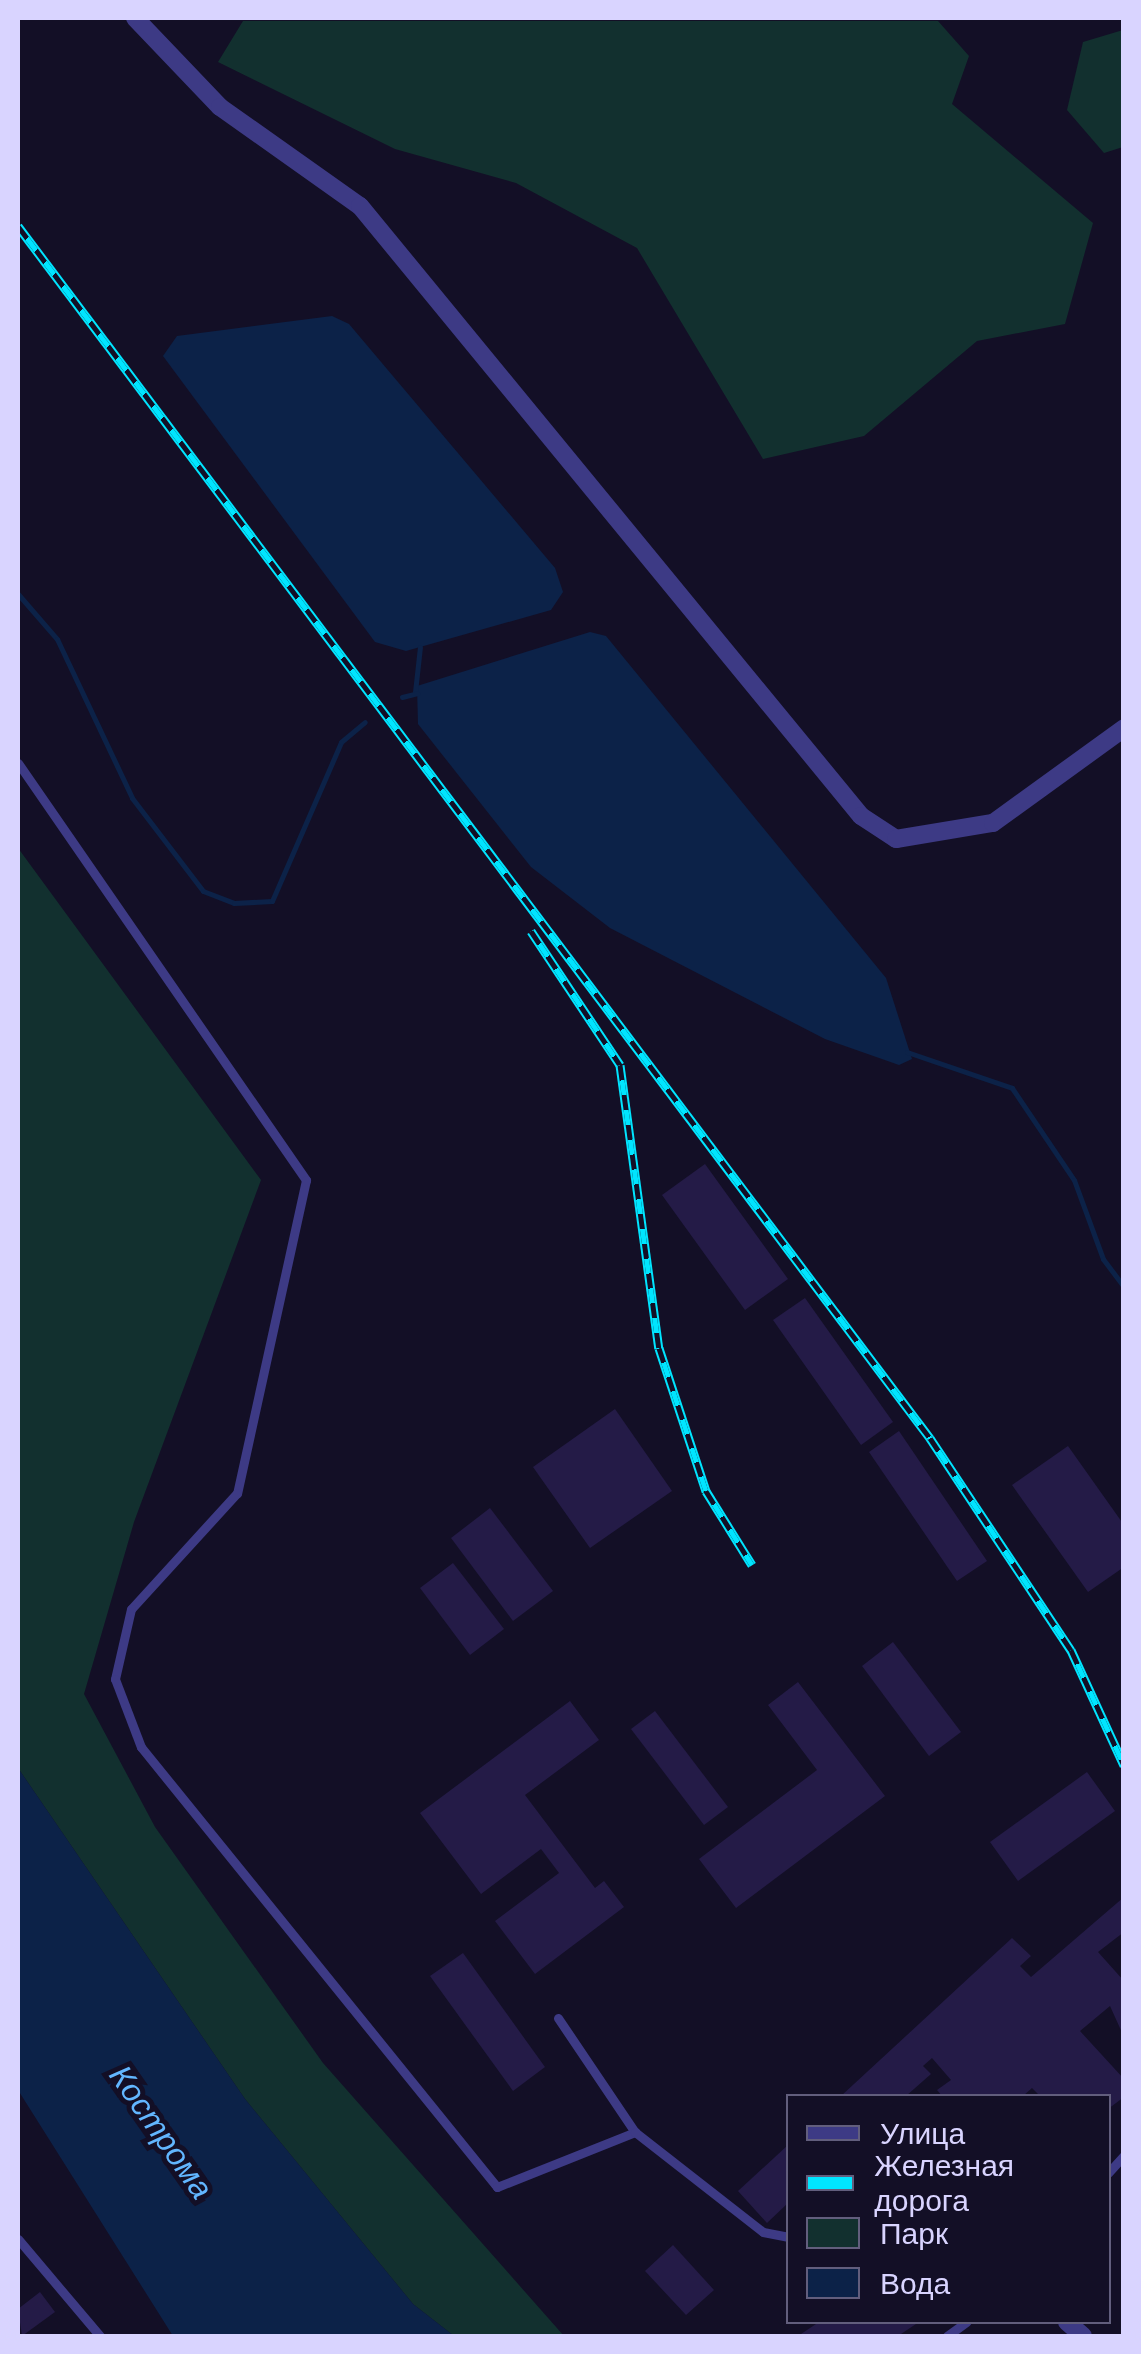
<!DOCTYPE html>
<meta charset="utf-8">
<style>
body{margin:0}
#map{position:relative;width:1141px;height:2354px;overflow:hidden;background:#130f26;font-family:"Work Sans",sans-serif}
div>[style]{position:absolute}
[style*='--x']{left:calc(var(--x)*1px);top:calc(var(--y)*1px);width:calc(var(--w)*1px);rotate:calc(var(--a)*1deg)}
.green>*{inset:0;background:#12302f}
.water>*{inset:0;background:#0c2248}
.stream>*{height:5px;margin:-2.5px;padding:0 2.5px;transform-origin:2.5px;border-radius:2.5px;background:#0c2248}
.building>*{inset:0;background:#241b47}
.service>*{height:9px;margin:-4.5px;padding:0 4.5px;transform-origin:4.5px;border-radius:4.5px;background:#3d3a85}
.minor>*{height:18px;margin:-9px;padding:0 9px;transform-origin:9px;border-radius:9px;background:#3d3a85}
.rail>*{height:9px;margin-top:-4.5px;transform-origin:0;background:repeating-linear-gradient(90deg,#130f26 0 15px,#00e5ff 0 30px);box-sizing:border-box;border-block:2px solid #00e5ff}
span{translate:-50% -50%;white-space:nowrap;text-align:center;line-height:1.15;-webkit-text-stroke:10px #130f26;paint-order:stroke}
.water-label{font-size:32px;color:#62b6ff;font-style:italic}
.frame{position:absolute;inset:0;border:20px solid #d9d4ff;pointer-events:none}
.legend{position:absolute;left:786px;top:2094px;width:325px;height:230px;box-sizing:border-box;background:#130f26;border:2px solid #625e7d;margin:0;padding:12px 18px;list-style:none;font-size:30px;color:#d9d4ff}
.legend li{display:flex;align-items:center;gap:20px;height:50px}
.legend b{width:50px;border:2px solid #625e7d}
</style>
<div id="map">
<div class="green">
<i style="clip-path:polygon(243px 21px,938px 21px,969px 56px,952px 104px,1093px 223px,1065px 324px,977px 341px,864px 436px,763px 459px,637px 248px,516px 183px,395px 149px,218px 62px)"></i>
<i style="clip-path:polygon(1123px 30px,1123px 147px,1104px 153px,1067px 110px,1083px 42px)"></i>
<i style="clip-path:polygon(18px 848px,261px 1180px,134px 1522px,84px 1694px,155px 1827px,323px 2063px,564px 2336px,454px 2336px,413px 2304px,245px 2099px,18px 1768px)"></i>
</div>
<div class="water">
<i style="clip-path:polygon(332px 316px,349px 324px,555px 568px,563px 592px,551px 610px,406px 651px,375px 642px,163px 356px,177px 336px)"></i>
<i style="clip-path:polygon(590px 632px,606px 636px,886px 978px,912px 1059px,899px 1065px,825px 1039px,610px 928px,531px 867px,418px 724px,417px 686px)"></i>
<i style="clip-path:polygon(18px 1768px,245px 2099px,413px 2304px,454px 2336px,173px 2336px,18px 2090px)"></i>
</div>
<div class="stream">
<i style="--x:18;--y:594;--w:60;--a:49.1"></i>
<i style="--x:57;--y:639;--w:176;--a:64.7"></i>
<i style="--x:132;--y:798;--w:117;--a:52.6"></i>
<i style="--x:203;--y:891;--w:33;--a:21"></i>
<i style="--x:234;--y:903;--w:38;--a:-3"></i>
<i style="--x:272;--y:901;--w:173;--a:-66.5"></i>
<i style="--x:341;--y:742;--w:31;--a:-40"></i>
<i style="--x:415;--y:692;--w:45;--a:-83.7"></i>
<i style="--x:402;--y:697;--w:16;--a:-14"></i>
<i style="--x:907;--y:1052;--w:111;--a:18.9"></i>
<i style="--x:1012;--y:1088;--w:111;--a:56"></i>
<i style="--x:1074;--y:1180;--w:84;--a:69.8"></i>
<i style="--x:1103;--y:1259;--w:35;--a:53"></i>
</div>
<div class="building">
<i style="clip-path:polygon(705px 1164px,788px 1279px,745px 1310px,662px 1195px)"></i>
<i style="clip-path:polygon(805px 1298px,893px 1422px,861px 1445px,773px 1320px)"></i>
<i style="clip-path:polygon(615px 1409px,672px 1491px,590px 1548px,533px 1467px)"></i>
<i style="clip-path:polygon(899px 1431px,987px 1561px,957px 1581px,869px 1452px)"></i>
<i style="clip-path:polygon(1068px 1446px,1124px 1525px,1124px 1567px,1088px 1592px,1012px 1485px)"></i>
<i style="clip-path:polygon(490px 1508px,553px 1591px,513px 1621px,451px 1538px)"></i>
<i style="clip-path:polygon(453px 1563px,504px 1629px,470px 1655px,420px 1588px)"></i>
<i style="clip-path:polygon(893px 1642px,961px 1732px,929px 1756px,862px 1666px)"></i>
<i style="clip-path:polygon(798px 1682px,885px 1796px,736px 1908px,699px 1859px,817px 1770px,768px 1705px)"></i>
<i style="clip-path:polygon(570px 1701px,599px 1740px,525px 1795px,595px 1888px,604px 1881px,624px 1907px,535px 1974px,495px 1921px,559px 1873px,541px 1849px,481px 1894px,420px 1813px)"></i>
<i style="clip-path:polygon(655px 1711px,728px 1807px,704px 1825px,631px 1729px)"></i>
<i style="clip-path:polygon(1087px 1772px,1115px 1811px,1018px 1881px,990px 1842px)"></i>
<i style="clip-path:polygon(1124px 1897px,1124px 1932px,1098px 1952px,1124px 1981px,1124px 2037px,1110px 2006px,1080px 2031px,1124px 2079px,1124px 2097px,1108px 2109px,1108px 2096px,1040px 2096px,1032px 2088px,1023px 2096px,942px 2096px,937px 2090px,951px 2080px,932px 2058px,923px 2066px,931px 2074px,906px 2096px,841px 2096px,1012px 1938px,1031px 1956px,1020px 1966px,1031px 1977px)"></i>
<i style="clip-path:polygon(463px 1953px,545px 2067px,513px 2091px,430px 1976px)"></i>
<i style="clip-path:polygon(788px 2145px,788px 2203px,767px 2223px,738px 2191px)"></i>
<i style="clip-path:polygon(673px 2245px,714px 2290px,686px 2315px,645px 2271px)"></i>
<i style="clip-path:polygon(40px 2292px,55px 2312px,22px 2336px,18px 2309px)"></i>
<i style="clip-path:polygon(819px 2322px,919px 2322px,898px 2336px,798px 2336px)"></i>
</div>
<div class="service">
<i style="--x:18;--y:763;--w:507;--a:55.37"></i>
<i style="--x:306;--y:1180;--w:321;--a:102.4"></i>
<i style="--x:237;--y:1493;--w:157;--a:132.4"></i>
<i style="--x:131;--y:1609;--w:72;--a:102.9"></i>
<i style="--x:115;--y:1679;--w:73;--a:69.1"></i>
<i style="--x:141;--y:1747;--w:566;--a:51.02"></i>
<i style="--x:497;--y:2187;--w:149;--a:-21.7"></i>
<i style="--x:558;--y:2018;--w:138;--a:56"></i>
<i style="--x:635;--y:2132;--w:162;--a:38"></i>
<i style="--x:763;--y:2232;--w:25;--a:11"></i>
<i style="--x:1108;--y:2173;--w:24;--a:-48"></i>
<i style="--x:18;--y:2239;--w:127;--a:49.8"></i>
<i style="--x:947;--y:2336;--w:24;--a:-36"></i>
</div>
<div class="minor">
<i style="--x:135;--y:18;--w:123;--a:46.3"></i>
<i style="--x:220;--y:107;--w:171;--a:35.3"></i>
<i style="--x:360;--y:206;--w:789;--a:50.6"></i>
<i style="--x:861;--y:816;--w:42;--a:33.3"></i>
<i style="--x:896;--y:839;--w:98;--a:-9.4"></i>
<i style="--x:993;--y:823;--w:162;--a:-35.9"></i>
<i style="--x:1067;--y:2322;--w:21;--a:41"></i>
</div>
<div class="rail">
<i style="--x:18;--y:226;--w:1517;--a:53.04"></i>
<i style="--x:930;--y:1438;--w:255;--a:56.4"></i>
<i style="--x:1071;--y:1650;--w:127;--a:65.3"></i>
<i style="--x:531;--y:931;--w:161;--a:56.4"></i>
<i style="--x:620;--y:1065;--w:286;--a:82.2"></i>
<i style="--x:659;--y:1348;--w:151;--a:71.8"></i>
<i style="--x:706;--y:1491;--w:87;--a:58.1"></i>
</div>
<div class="water-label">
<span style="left:161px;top:2132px;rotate:55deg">Кострома</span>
</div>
<div class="frame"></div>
<ul class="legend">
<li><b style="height:12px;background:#3d3a85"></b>Улица</li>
<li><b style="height:12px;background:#00e5ff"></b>Железная дорога</li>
<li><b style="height:28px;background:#12302f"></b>Парк</li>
<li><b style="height:28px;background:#0c2248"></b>Вода</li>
</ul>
</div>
